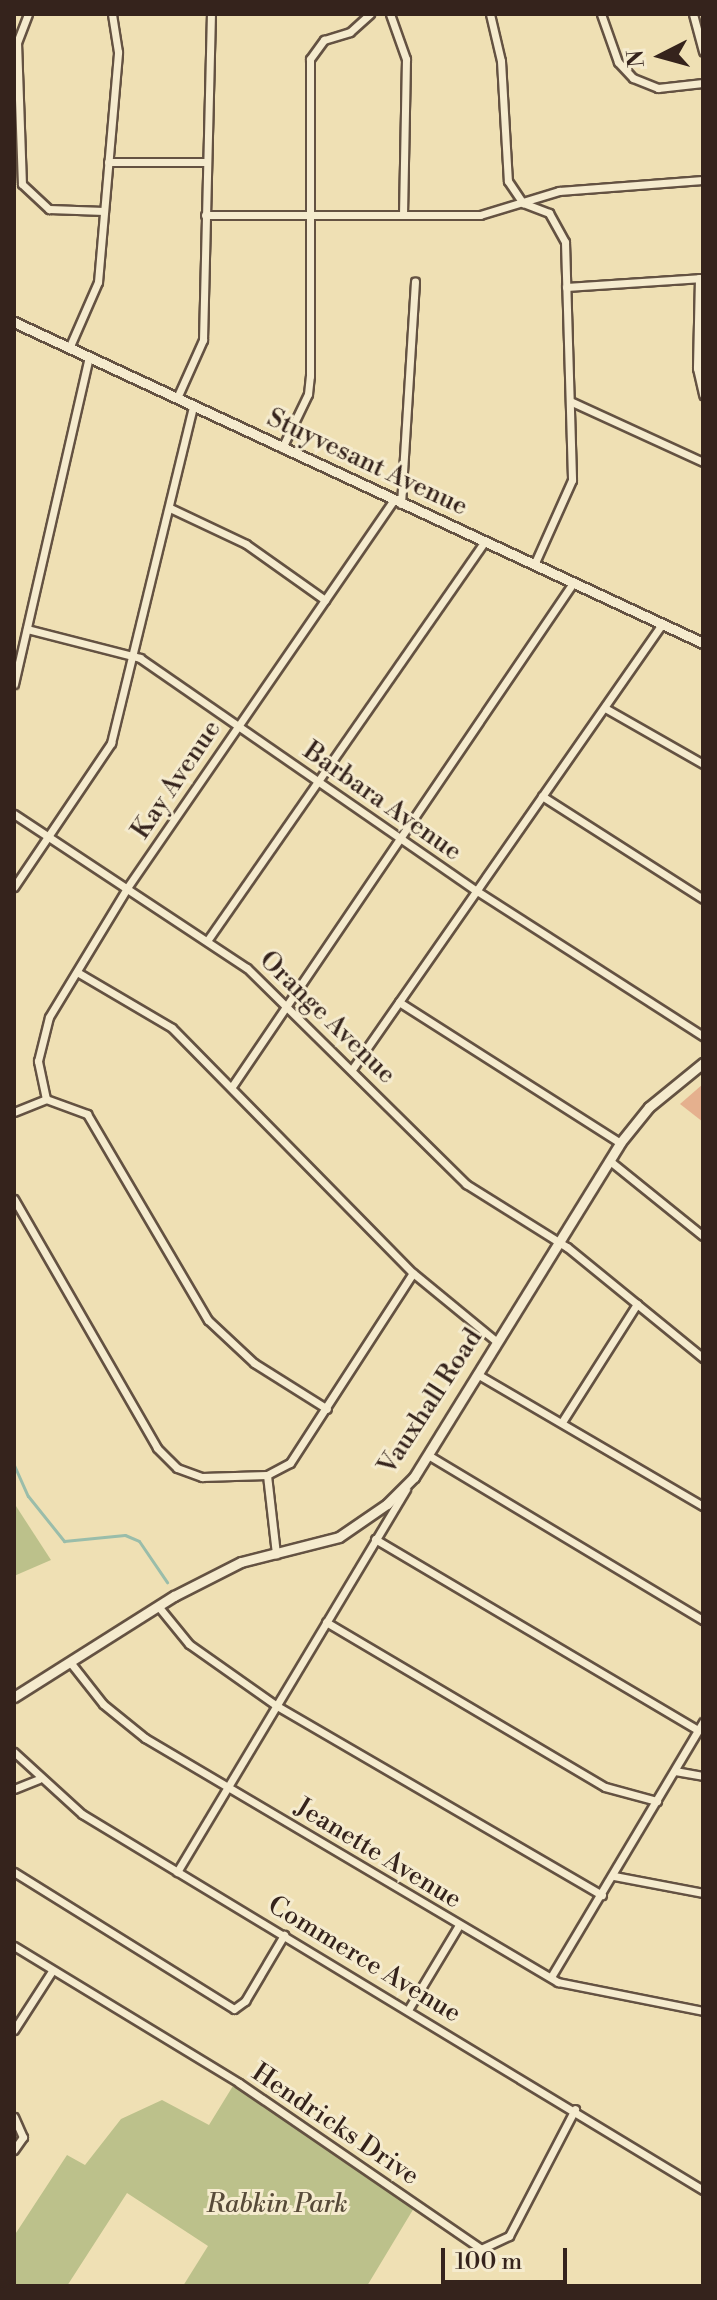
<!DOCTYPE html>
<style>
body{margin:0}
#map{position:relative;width:717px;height:2300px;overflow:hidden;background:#efe0b4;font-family:"Libre Bodoni",serif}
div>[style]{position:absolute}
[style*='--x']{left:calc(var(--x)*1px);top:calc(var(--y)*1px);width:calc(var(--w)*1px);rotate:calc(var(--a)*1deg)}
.green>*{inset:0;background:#bcc18b}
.stream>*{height:3px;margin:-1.5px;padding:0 1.5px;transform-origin:1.5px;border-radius:1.5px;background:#9abdaa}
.building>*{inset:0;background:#e5b08e}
.roads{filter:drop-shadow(2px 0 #645242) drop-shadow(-2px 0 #645242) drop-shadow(0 2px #645242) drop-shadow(0 -2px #645242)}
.street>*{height:7px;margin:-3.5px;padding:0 3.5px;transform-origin:3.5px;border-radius:3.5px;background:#f5ebce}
.secondary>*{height:9px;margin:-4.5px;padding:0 4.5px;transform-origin:4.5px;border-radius:4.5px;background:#f5ebce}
span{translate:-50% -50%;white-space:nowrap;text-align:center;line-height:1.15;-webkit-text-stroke:6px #f5ebce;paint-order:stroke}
.street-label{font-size:26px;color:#35231c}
.park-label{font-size:26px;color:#574a38;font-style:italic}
.frame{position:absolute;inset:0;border:16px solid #35231c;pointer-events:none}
.north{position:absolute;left:621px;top:16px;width:80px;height:80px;-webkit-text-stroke:6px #f5ebce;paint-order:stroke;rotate:264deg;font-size:22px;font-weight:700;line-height:32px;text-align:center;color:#35231c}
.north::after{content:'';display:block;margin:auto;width:28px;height:36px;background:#35231c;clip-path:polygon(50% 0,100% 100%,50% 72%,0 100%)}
.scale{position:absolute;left:441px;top:2248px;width:126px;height:36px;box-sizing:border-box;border:4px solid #35231c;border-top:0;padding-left:10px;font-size:24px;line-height:28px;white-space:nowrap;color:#35231c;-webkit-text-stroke:6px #f5ebce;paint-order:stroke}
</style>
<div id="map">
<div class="green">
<i style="clip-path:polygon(14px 1503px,51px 1560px,14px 1576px)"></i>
<i style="clip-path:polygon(236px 2081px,417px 2203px,367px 2286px,183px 2286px,208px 2246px,127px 2193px,67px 2286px,14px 2286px,14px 2236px,67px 2155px,85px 2165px,121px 2119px,162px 2100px,209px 2125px)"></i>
</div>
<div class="stream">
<i style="--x:14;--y:1465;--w:34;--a:66"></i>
<i style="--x:28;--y:1496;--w:58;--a:51.3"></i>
<i style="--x:64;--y:1541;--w:61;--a:-5.6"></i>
<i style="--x:125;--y:1535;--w:15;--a:23"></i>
<i style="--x:139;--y:1541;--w:50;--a:55.7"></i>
</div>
<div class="building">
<i style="clip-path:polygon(703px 1084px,703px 1122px,680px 1104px)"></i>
</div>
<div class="roads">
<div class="street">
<i style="--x:28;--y:14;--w:30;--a:111"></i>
<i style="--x:17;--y:42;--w:142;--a:88"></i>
<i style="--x:22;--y:184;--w:37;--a:43"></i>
<i style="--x:49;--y:209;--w:55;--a:2.1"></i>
<i style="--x:390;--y:14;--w:48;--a:70.4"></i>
<i style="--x:406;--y:59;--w:154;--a:91.1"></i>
<i style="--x:490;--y:14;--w:48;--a:76.8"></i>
<i style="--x:501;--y:61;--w:120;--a:86.7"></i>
<i style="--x:508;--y:181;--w:27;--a:56"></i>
<i style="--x:523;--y:203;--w:28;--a:21"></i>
<i style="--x:549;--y:213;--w:33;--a:61"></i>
<i style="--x:565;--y:242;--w:238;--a:88.3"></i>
<i style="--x:572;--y:480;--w:93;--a:114.1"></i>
<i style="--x:601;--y:14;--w:51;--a:70.5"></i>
<i style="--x:618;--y:62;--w:22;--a:47"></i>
<i style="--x:633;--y:78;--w:27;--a:22"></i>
<i style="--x:658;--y:88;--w:45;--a:-6.3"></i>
<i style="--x:693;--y:14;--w:39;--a:75"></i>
<i style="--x:108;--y:162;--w:98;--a:0"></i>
<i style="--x:205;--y:215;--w:275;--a:0"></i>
<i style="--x:480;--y:215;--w:83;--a:-16.9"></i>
<i style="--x:559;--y:191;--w:144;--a:-4.4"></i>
<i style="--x:699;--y:278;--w:90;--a:91.3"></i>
<i style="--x:697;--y:368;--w:28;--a:77"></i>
<i style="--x:566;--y:287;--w:137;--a:-3.8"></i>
<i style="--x:70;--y:346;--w:70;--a:-66.4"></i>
<i style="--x:98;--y:282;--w:231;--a:-85"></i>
<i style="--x:118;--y:52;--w:38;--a:-99"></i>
<i style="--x:177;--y:398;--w:64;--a:-65.9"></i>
<i style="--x:203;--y:340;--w:326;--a:-88.6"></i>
<i style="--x:572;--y:402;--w:144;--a:24.6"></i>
<i style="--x:282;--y:448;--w:60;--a:-64.3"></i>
<i style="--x:308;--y:394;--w:18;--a:-84"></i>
<i style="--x:310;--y:376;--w:317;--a:-90"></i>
<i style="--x:310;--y:59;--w:24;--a:-54"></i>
<i style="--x:324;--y:40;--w:27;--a:-17"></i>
<i style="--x:350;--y:32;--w:27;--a:-42"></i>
<i style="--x:401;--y:504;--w:223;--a:-86.4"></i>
<i style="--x:170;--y:508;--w:84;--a:25.3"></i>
<i style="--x:246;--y:544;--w:97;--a:35.3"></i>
<i style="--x:27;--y:629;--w:117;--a:14.4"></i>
<i style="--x:140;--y:658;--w:410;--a:34.7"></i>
<i style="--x:477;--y:891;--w:269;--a:32.7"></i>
<i style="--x:14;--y:684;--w:335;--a:-77.1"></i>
<i style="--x:605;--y:708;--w:113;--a:29.7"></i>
<i style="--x:542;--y:796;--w:191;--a:32.6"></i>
<i style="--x:14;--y:814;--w:279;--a:33.5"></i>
<i style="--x:247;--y:968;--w:308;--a:44.6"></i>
<i style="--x:466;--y:1184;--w:119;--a:32"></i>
<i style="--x:567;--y:1247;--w:176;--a:39.2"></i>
<i style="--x:14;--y:887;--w:174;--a:-56"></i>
<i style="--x:111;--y:743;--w:347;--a:-76.3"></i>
<i style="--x:207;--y:941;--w:487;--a:-55.2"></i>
<i style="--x:77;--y:972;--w:110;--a:30.5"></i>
<i style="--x:172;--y:1028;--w:344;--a:45.5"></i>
<i style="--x:413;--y:1273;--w:109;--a:39.4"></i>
<i style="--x:399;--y:1002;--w:262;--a:32.5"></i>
<i style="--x:353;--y:1068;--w:541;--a:-55.16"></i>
<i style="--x:233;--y:1085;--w:606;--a:-55.89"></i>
<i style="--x:46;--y:1099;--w:39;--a:-102"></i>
<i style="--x:38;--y:1061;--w:45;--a:-76"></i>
<i style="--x:49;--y:1017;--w:151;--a:-58.8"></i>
<i style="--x:127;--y:888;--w:471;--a:-55.5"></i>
<i style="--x:14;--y:1112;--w:35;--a:-22"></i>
<i style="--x:46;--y:1099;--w:44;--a:20.1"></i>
<i style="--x:87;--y:1114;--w:239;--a:59.6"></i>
<i style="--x:208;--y:1320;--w:63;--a:43.1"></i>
<i style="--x:254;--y:1363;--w:86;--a:32.2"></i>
<i style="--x:610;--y:1161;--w:119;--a:38.9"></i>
<i style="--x:14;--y:1199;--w:287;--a:60.1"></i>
<i style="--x:157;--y:1448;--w:28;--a:45"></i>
<i style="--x:177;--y:1468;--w:27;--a:20"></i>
<i style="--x:202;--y:1477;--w:65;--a:-1.8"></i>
<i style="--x:267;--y:1475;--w:26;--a:-28"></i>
<i style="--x:290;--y:1463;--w:226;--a:-57.1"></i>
<i style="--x:477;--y:1374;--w:262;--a:30.3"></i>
<i style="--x:562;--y:1422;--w:140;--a:-57.6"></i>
<i style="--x:428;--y:1455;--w:321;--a:31"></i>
<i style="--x:267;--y:1475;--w:80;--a:83.5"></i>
<i style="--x:375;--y:1539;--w:375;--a:30.6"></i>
<i style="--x:158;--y:1606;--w:49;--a:50.8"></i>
<i style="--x:189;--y:1644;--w:108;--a:35.2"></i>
<i style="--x:277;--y:1706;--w:376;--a:30.2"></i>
<i style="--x:326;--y:1622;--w:324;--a:30.6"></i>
<i style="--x:605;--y:1787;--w:54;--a:15.1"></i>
<i style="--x:70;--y:1662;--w:53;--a:51.8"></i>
<i style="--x:103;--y:1704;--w:54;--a:39"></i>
<i style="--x:145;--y:1738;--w:480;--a:30.6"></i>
<i style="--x:558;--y:1982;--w:148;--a:11.3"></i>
<i style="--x:14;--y:1752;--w:92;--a:42.4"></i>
<i style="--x:82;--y:1814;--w:726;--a:31.19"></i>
<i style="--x:675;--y:1771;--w:28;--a:10"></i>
<i style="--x:14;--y:1789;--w:27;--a:-22"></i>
<i style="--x:14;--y:1872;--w:259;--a:31.9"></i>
<i style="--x:234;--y:2009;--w:14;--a:-36"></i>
<i style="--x:245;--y:2001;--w:77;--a:-59.4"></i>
<i style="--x:177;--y:1872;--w:446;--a:-59.1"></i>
<i style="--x:614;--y:1876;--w:91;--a:10.8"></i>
<i style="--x:14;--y:1946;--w:263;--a:31.3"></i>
<i style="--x:239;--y:2083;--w:293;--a:34.4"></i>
<i style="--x:481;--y:2249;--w:31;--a:-25"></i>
<i style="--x:509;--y:2236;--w:143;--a:-62.5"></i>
<i style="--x:551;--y:1977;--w:297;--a:-59.2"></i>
<i style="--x:408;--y:2010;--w:99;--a:-59"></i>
<i style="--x:14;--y:2030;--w:70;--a:-57.2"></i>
<i style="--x:14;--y:2117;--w:22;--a:66"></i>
<i style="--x:23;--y:2137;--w:16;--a:125"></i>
</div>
<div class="secondary">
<i style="--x:14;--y:322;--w:760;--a:24.98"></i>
<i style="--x:14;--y:1697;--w:189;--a:-32.3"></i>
<i style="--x:174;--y:1596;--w:75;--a:-26.9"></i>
<i style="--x:241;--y:1562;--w:101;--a:-14.3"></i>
<i style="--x:339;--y:1537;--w:58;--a:-34.5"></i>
<i style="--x:387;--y:1504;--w:38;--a:-45"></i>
<i style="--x:414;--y:1477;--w:392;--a:-58.3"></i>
<i style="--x:620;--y:1143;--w:46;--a:-51.1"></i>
<i style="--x:649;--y:1107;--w:70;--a:-39.2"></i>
</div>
</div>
<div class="street-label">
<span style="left:367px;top:463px;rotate:25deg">Stuyvesant Avenue</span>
<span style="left:177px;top:780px;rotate:-56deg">Kay Avenue</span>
<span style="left:382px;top:802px;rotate:35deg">Barbara Avenue</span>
<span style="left:327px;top:1018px;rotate:44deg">Orange Avenue</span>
<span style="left:431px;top:1402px;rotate:-57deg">Vauxhall Road</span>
<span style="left:378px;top:1854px;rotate:31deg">Jeanette Avenue</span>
<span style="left:364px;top:1960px;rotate:31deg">Commerce Avenue</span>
<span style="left:335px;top:2125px;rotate:34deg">Hendricks Drive</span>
</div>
<div class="park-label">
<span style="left:277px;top:2205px">Rabkin Park</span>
</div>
<div class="frame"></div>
<div class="north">N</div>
<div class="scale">100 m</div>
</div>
